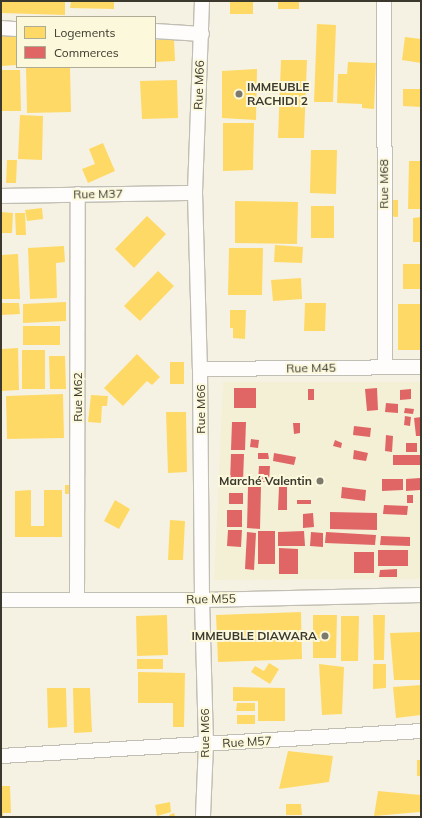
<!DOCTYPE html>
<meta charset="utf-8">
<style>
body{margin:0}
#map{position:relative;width:422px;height:818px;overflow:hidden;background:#f5f2e3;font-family:Mulish,sans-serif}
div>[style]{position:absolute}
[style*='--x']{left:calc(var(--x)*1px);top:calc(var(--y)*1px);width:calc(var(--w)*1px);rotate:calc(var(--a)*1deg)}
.built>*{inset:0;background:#f4f0d6}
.homes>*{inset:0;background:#ffd966}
.shops>*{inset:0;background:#e06666}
.roads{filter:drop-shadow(1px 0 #c1beb3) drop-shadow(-1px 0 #c1beb3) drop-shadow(0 1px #c1beb3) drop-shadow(0 -1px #c1beb3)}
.minor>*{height:14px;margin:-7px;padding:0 7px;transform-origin:7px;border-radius:7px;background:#fefdfb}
.dots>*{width:11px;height:11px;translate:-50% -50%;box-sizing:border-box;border:2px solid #fcf8dc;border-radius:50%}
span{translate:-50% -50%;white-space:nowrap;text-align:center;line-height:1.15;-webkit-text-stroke:4px #fcf8dc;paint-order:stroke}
.street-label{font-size:12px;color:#3b392e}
.poi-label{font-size:12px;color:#3b392e;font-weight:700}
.left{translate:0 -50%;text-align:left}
.right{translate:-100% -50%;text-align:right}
.frame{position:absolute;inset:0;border:2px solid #3b392e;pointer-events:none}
.legend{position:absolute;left:16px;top:16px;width:140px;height:52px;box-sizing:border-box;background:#fcf8dc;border:1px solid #afac96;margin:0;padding:5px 7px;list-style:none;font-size:12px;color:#3b392e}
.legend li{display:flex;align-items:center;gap:8px;height:20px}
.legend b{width:20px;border:1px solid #afac96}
</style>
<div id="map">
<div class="built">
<i style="clip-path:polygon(223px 382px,421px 382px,421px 579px,214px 580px)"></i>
</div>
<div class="homes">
<i style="clip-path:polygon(1px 1px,65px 1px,65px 15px,1px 13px)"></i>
<i style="clip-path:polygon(71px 1px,114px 1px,114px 9px,70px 8px)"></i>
<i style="clip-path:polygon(230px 1px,253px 1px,253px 14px,230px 14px)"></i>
<i style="clip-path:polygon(278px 1px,299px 1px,299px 9px,278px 9px)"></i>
<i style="clip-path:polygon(317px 24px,336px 25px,333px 102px,314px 102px)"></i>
<i style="clip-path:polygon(17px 32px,17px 65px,1px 66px,1px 33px)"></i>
<i style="clip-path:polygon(405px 37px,421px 39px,421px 63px,402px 60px)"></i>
<i style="clip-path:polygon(155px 40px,174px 40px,175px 61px,155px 62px)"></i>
<i style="clip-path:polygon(281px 60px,307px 60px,304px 138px,278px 138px)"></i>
<i style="clip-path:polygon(348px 62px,376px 63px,374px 109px,362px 108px,362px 104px,337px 103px,338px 74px,347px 74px)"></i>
<i style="clip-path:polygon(26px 67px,70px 67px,71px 112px,27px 113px)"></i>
<i style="clip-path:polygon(257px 69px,256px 120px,222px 118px,222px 71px)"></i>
<i style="clip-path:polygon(1px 70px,20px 70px,21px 111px,1px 111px)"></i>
<i style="clip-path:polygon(177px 80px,178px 118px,142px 119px,140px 81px)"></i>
<i style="clip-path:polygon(403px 89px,421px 89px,421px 107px,403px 106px)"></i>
<i style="clip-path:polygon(20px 115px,43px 116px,42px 160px,18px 159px)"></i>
<i style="clip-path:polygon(223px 123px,254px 123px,253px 170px,223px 171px)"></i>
<i style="clip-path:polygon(103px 143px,115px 171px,88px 183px,82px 169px,95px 164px,89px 149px)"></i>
<i style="clip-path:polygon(311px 150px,337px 150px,336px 194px,310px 193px)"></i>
<i style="clip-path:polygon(7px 160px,17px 160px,16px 183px,6px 183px)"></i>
<i style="clip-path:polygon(409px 161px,421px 161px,421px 209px,408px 209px)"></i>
<i style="clip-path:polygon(388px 200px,398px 200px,398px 217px,387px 216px)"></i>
<i style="clip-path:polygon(235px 201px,298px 202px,297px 244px,235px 243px)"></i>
<i style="clip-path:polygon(311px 206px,334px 206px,334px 238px,311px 238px)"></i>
<i style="clip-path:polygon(42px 208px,43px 219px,27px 221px,25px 210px)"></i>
<i style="clip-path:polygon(1px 212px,13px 213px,12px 233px,1px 233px)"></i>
<i style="clip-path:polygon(15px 213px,25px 213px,26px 235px,16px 235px)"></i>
<i style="clip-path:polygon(147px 216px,166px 234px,134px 268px,115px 249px)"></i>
<i style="clip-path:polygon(421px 217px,421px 242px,413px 242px,413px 218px)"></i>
<i style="clip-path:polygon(275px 245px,303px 247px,302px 263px,274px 262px)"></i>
<i style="clip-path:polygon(64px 246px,65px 262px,56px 263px,57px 298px,30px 299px,28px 248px)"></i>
<i style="clip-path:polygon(229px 248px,263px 248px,262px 295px,228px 295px)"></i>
<i style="clip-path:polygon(18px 254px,20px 299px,2px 299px,1px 255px)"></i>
<i style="clip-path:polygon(403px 264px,421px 264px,421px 289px,403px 289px)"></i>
<i style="clip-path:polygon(158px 271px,174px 286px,140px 321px,124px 306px)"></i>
<i style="clip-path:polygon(301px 278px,302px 299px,273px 301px,271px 280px)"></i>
<i style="clip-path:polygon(66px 302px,66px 321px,23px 323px,23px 304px)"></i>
<i style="clip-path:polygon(1px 303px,19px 303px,20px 314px,1px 315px)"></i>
<i style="clip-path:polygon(305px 303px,326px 303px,325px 331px,304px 331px)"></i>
<i style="clip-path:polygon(398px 304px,421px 304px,421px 350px,398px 350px)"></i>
<i style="clip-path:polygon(230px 310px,246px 310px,245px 339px,233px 338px,233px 328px,230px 328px)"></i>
<i style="clip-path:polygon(23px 326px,60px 326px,60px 345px,23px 345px)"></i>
<i style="clip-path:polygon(18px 348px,19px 390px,1px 391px,1px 349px)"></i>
<i style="clip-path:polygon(22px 350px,45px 350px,45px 389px,22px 389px)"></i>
<i style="clip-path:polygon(137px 354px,160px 377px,152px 385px,147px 381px,123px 406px,104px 388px)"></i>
<i style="clip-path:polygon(49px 356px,65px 356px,66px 389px,50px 389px)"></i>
<i style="clip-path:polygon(170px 362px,184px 362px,184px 384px,170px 384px)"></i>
<i style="clip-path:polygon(63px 394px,64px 438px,7px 439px,6px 396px)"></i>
<i style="clip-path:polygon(91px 395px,108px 396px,107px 406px,102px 406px,101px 423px,88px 422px)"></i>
<i style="clip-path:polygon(166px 412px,186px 412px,187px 472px,168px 473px)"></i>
<i style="clip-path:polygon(65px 485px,75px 485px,75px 494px,65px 494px)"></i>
<i style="clip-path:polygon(31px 490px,31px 526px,44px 526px,44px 490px,62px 490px,62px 537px,15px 537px,15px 491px)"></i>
<i style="clip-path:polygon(115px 500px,130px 509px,119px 529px,104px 521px)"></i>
<i style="clip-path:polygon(170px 520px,185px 521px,183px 560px,168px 560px)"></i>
<i style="clip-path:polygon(301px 612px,302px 659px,218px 662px,216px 615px)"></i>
<i style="clip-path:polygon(167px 615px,168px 655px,137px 656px,136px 616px)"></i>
<i style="clip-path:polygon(313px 615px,337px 615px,336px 658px,313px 658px)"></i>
<i style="clip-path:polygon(373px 615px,385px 615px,384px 660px,374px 660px)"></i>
<i style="clip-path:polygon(341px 616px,359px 616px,358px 661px,341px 661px)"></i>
<i style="clip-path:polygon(421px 632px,421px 680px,394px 680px,390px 633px)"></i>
<i style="clip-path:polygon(137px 659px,163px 659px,163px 669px,137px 669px)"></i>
<i style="clip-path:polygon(269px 663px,279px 669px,270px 684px,251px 672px,255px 666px,264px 671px)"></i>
<i style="clip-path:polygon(319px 664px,344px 667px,342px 714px,322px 715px)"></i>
<i style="clip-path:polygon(373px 664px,386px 664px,386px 688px,373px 689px)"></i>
<i style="clip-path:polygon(138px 672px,185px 673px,184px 727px,173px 727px,173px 703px,138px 703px)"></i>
<i style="clip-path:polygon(421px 685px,421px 715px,396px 718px,393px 687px)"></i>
<i style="clip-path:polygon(233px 687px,285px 688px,285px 721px,258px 721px,258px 701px,233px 701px)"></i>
<i style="clip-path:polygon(47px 688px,66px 688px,67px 727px,48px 728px)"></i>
<i style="clip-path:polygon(73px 688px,90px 688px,92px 732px,74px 733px)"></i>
<i style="clip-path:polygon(237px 703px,255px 703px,255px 711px,236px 711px)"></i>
<i style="clip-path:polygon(237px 715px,255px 715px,255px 724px,237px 724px)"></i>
<i style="clip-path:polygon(288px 751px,333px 756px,329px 782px,279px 789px)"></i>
<i style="clip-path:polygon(417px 760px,421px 760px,421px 776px,417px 776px)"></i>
<i style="clip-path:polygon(1px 786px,10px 786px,11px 813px,3px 813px,3px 817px,1px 817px)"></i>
<i style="clip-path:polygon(378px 791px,421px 795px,420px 812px,374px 816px)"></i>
<i style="clip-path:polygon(170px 802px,171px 812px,157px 816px,155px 805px)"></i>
<i style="clip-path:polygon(286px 804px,301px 804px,302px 815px,286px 815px)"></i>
<i style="clip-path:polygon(174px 813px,175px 816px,170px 817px,169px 815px)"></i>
</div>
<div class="shops">
<i style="clip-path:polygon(234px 388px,256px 388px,256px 408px,234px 408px)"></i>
<i style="clip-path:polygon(377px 388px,378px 410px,367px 411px,365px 389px)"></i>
<i style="clip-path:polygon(308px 389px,314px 389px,314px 400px,308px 400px)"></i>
<i style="clip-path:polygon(411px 389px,411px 399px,400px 400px,400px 390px)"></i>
<i style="clip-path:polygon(386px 403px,398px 404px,398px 413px,385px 412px)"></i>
<i style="clip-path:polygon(405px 408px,414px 409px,413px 414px,404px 413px)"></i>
<i style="clip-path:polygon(405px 416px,411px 417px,410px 426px,404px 425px)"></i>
<i style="clip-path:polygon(421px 417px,421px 436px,416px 436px,414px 418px)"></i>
<i style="clip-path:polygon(232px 422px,246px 422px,245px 450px,231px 450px)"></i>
<i style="clip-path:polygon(293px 423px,300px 423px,300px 433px,294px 434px)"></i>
<i style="clip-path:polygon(354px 426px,371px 428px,370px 437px,353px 435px)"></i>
<i style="clip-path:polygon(386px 435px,393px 436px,392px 452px,385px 451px)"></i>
<i style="clip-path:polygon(251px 439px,259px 440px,258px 448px,250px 447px)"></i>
<i style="clip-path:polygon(335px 440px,342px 443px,341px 448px,333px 446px)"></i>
<i style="clip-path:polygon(406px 443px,417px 443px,417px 452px,406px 452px)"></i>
<i style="clip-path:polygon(354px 450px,368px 453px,366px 461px,353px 459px)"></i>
<i style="clip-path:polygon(258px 453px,268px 453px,269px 459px,258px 459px)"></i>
<i style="clip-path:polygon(274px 453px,296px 457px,294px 465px,273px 461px)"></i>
<i style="clip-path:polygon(231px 454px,244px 454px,243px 482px,230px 482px)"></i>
<i style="clip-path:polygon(393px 455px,420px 455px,420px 465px,393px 465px)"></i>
<i style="clip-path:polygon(259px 466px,270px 466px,269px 482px,258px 482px)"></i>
<i style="clip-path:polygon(420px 478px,420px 490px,406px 491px,406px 479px)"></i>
<i style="clip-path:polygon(382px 479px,403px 479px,403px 490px,382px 491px)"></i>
<i style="clip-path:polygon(248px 487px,261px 487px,260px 529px,247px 528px)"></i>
<i style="clip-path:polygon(279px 487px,287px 487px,287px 510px,278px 510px)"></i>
<i style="clip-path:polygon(342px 487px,366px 490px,365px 501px,341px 498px)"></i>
<i style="clip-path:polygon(229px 493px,243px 493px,243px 504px,229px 504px)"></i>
<i style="clip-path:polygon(407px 495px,413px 495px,413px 503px,407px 503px)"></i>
<i style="clip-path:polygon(297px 500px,311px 500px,311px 504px,297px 504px)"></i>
<i style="clip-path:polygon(384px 505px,408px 506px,407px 515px,383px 514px)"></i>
<i style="clip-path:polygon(227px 510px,242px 510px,242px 527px,227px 527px)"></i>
<i style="clip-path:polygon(330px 512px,377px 513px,377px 530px,330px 529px)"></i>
<i style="clip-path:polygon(313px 513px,314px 527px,303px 528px,303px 514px)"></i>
<i style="clip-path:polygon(228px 530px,242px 530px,241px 547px,227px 546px)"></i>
<i style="clip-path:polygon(258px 531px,275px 531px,275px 564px,258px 564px)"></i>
<i style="clip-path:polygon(304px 531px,305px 546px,278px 546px,278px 532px)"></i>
<i style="clip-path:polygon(247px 532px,256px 533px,254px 570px,245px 569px)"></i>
<i style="clip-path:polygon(311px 532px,323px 533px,323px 547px,310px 546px)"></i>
<i style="clip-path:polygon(326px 532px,376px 535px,375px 545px,325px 543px)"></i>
<i style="clip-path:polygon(381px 536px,410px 537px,410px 546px,380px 545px)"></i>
<i style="clip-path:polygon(279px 548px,298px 549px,298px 574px,279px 574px)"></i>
<i style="clip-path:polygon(378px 550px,408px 550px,408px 566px,378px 566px)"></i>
<i style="clip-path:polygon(354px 552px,374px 552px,374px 573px,354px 573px)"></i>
<i style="clip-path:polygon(397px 569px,397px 577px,379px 577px,380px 570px)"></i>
</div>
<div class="roads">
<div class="minor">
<i style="--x:202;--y:1;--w:192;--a:92.1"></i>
<i style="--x:195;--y:193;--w:176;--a:88.4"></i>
<i style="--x:200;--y:369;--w:231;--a:89.5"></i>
<i style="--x:202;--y:600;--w:144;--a:88.4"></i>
<i style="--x:206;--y:744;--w:73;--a:92.4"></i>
<i style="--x:384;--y:1;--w:366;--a:89.8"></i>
<i style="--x:1;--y:28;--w:16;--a:4"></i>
<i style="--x:155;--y:31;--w:47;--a:3.7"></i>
<i style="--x:1;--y:196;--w:194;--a:-0.9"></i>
<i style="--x:200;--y:369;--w:221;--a:-0.5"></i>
<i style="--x:1;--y:600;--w:201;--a:0"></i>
<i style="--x:202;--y:600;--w:219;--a:-1.3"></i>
<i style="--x:77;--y:600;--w:406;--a:-89.9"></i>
<i style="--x:1;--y:756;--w:421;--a:-3.4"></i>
</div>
</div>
<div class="dots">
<i style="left:239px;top:94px;background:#7c7a6d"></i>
<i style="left:320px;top:481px;background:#7c7a6d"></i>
<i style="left:325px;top:636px;background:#7c7a6d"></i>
</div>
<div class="street-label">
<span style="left:199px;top:85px;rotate:-88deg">Rue M66</span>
<span style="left:384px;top:184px;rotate:-90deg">Rue M68</span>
<span style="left:98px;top:194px;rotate:-1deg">Rue M37</span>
<span style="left:311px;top:368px;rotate:-1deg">Rue M45</span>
<span style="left:78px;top:397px;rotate:-90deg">Rue M62</span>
<span style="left:201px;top:409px;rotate:-90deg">Rue M66</span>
<span style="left:211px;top:599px;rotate:-1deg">Rue M55</span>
<span style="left:205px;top:733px;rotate:-90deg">Rue M66</span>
<span style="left:247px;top:742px;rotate:-3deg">Rue M57</span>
</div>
<div class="poi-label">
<span class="left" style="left:247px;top:94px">IMMEUBLE<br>RACHIDI 2</span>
<span class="right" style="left:312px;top:481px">Marché Valentin</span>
<span class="right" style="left:317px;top:636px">IMMEUBLE DIAWARA</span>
</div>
<div class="frame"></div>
<ul class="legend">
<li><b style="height:11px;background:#ffd966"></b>Logements</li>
<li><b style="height:11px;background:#e06666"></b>Commerces</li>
</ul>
</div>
